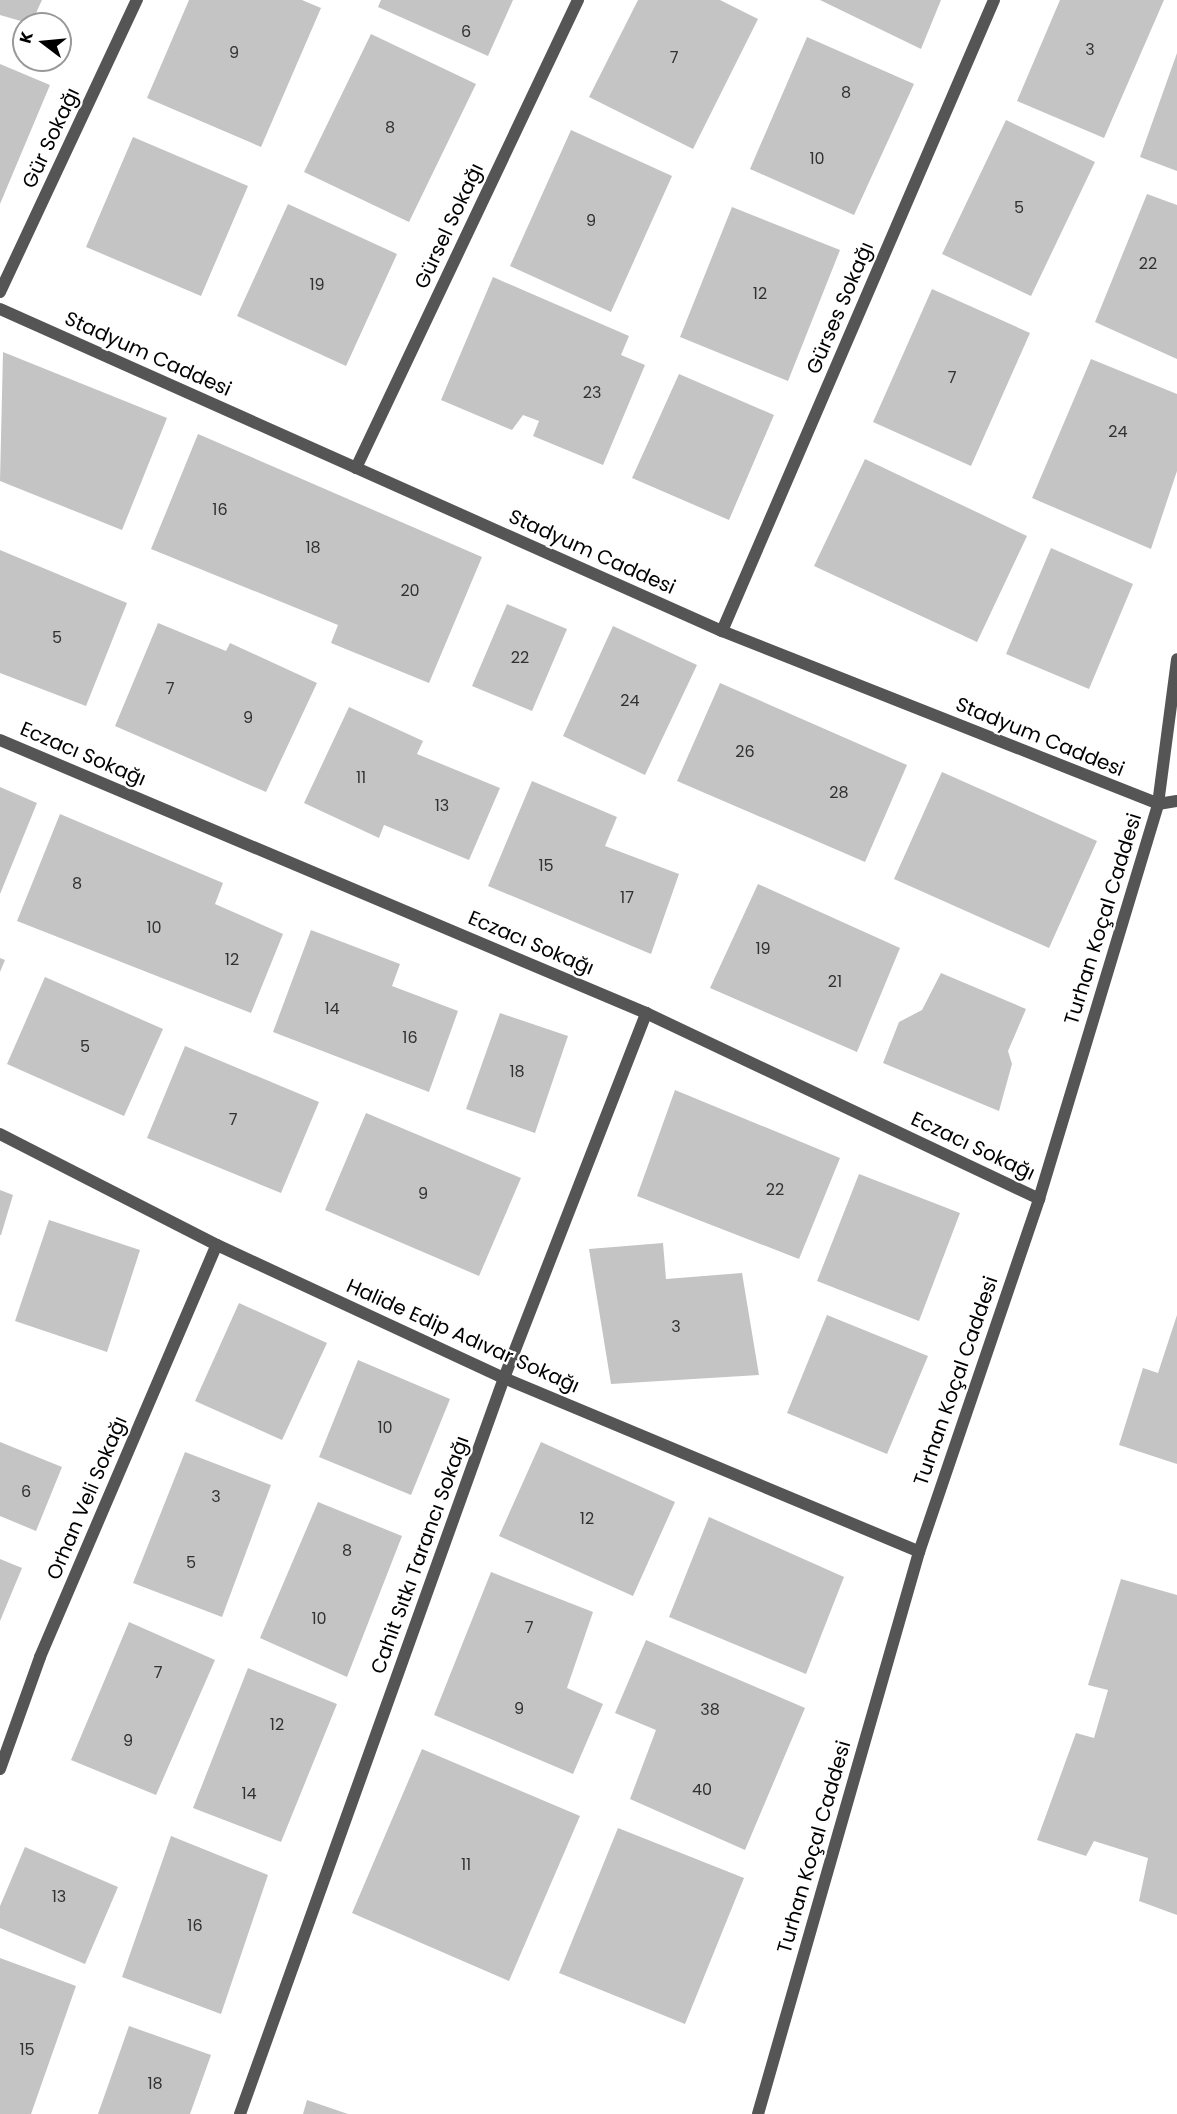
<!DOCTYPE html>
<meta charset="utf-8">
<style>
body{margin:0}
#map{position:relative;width:1177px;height:2114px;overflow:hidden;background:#fff;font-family:Poppins,sans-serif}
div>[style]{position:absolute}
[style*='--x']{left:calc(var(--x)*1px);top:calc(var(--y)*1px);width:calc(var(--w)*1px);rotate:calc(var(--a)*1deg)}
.building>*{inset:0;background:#c4c4c4}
.minor>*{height:12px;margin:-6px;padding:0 6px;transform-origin:6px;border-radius:6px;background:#555}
span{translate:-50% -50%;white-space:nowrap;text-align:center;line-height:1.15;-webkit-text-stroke:4.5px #fff;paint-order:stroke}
.number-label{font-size:16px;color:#313131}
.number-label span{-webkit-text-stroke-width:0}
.street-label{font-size:20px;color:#000}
.north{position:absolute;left:12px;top:12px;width:60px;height:60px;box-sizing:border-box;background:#fff;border:2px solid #999;border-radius:50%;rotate:286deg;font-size:16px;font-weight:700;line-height:24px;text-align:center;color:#000}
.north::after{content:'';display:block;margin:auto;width:21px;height:27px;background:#000;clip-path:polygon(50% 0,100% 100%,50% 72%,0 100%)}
</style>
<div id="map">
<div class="building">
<i style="clip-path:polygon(0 0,42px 0,31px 24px,0 15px)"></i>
<i style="clip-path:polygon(189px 0,302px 0,321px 8px,261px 147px,147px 98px)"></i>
<i style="clip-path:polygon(381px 0,513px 0,488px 56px,378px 7px)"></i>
<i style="clip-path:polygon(638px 0,720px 0,758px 19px,693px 149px,589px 97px)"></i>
<i style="clip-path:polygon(820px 0,941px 0,921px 49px)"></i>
<i style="clip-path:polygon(1060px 0,1164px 0,1104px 138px,1017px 101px)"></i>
<i style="clip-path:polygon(371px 34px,476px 84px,409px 222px,304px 172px)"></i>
<i style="clip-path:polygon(807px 37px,914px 84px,854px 215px,750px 169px)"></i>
<i style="clip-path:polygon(1177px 53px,1177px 171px,1140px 157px)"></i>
<i style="clip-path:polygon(0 64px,50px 85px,0 204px)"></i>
<i style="clip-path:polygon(1006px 120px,1095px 162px,1031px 296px,942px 254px)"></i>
<i style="clip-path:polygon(571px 130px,672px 176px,611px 312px,510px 266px)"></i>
<i style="clip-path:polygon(133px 137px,248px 186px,201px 296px,86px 247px)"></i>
<i style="clip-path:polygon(1147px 194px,1177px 205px,1177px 359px,1095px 322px)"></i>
<i style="clip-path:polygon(288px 204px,397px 254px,346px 366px,237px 316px)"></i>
<i style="clip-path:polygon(732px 207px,840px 250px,788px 381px,680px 337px)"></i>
<i style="clip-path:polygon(493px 277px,629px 336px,621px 355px,645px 365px,603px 465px,533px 436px,539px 421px,523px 415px,512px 430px,441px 400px)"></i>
<i style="clip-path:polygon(932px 289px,1030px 333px,971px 466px,873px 422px)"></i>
<i style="clip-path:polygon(3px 352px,167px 418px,122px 530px,0 481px)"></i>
<i style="clip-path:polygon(1091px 359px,1177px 394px,1177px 471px,1151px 549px,1032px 498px)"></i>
<i style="clip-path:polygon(679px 374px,774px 415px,729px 520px,632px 478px)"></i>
<i style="clip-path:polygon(198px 434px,482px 557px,429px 683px,331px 643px,338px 625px,151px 549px)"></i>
<i style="clip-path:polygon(865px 459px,1027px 536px,977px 642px,814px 566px)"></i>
<i style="clip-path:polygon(1051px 548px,1133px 584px,1089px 689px,1006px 654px)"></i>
<i style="clip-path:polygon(0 550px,127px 603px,86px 706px,0 673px)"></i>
<i style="clip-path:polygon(507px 604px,567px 629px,532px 711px,472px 686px)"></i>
<i style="clip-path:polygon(158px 623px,226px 651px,230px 643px,317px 683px,266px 792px,115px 726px)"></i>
<i style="clip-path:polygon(613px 626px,697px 665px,645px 775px,563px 736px)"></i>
<i style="clip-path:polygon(720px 683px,907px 765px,865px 862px,677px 781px)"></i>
<i style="clip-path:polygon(349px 707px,423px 741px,417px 754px,500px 788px,469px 860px,384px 825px,379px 838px,304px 803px)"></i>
<i style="clip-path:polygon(942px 772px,1097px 841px,1049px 948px,894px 879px)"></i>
<i style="clip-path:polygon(532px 781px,617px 817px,605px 846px,679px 874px,651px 954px,488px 886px)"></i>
<i style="clip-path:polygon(0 787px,37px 803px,0 894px)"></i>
<i style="clip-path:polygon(60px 814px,223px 883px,215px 904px,283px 934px,251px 1013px,17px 921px)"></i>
<i style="clip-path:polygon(758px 884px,900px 948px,857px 1052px,710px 988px)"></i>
<i style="clip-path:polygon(311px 930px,400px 964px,392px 986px,458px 1011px,429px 1092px,273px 1032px)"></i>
<i style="clip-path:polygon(0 958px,5px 960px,0 972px)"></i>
<i style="clip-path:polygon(941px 973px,1026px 1009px,1008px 1051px,1012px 1064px,999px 1111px,883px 1063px,899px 1022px,922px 1010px)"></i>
<i style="clip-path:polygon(45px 977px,163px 1029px,124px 1116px,7px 1064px)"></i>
<i style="clip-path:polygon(500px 1013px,568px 1036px,535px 1133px,466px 1109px)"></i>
<i style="clip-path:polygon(185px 1046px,319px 1102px,281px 1193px,147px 1138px)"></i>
<i style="clip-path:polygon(675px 1090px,840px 1158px,799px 1259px,637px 1196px)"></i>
<i style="clip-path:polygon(366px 1113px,521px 1178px,479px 1276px,325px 1210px)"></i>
<i style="clip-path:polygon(859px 1174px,960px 1213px,919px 1321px,817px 1281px)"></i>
<i style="clip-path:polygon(0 1190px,13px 1195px,1px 1235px,0 1235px)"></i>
<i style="clip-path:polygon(49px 1220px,140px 1250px,107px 1352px,15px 1321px)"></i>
<i style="clip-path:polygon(663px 1243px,666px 1279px,742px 1273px,759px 1375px,611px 1384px,589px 1249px)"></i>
<i style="clip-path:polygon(239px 1303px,327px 1343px,282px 1440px,195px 1401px)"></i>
<i style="clip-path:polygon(827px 1315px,928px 1356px,887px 1454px,787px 1413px)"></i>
<i style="clip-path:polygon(1177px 1315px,1177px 1464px,1119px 1445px,1143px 1368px,1158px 1373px)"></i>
<i style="clip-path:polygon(358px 1360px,450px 1399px,411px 1495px,319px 1457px)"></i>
<i style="clip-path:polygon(0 1442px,62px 1467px,36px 1531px,0 1516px)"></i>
<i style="clip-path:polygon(541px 1442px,675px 1502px,633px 1596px,499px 1536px)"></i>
<i style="clip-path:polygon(185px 1452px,271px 1485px,222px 1617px,133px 1583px)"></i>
<i style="clip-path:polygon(318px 1502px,402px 1536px,347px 1677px,260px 1638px)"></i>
<i style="clip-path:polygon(709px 1517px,844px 1577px,806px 1674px,669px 1617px)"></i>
<i style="clip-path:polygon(0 1559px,22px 1568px,0 1621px)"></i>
<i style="clip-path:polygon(491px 1572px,593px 1612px,567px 1688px,603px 1704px,573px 1774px,434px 1715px)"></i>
<i style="clip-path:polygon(1121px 1579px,1177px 1595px,1177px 1915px,1139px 1901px,1148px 1858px,1094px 1841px,1086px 1856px,1037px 1840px,1076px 1733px,1094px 1738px,1108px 1690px,1088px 1685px)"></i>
<i style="clip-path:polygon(129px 1622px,215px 1660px,156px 1795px,71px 1760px)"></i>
<i style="clip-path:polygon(646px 1640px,805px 1708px,745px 1850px,630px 1799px,656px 1730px,615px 1713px)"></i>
<i style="clip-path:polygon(248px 1668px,337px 1704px,281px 1842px,193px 1808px)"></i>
<i style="clip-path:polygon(422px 1749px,580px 1816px,509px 1981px,352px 1913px)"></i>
<i style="clip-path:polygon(618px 1828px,744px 1878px,685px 2024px,559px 1973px)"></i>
<i style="clip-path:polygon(171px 1836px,268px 1875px,221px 2014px,122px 1977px)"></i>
<i style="clip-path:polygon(25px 1847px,118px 1887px,85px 1964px,0 1928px,0 1906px)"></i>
<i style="clip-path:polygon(0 1958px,76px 1986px,31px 2114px,0 2114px)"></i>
<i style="clip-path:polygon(129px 2026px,211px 2055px,190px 2114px,98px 2114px)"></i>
<i style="clip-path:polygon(307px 2100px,348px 2114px,303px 2114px)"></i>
</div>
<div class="minor">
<i style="--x:0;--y:292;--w:323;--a:-64.9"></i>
<i style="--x:0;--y:309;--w:791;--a:24.04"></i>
<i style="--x:722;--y:631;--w:469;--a:21.6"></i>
<i style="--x:1158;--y:804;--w:19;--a:-9"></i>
<i style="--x:356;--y:468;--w:518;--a:-64.62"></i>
<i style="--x:722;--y:631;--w:687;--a:-66.68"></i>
<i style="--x:0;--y:740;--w:701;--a:22.91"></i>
<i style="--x:646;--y:1013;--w:435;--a:25.3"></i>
<i style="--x:0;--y:1134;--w:244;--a:27.1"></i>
<i style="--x:217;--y:1245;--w:316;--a:24.9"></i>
<i style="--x:504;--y:1378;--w:450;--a:22.7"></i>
<i style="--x:0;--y:1769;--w:119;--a:-70.3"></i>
<i style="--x:40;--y:1657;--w:448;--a:-66.8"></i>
<i style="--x:240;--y:2114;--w:782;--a:-70.27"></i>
<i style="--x:504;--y:1378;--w:392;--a:-68.7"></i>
<i style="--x:758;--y:2114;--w:585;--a:-74.01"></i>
<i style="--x:919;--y:1552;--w:373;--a:-71.2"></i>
<i style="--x:1039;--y:1199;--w:413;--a:-73.2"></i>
<i style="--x:1158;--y:804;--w:146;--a:-82.5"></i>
</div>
<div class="number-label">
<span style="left:466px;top:32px">6</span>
<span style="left:1090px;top:50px">3</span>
<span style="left:234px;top:53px">9</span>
<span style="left:674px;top:58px">7</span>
<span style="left:846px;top:93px">8</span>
<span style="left:390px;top:128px">8</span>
<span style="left:817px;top:159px">10</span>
<span style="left:1019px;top:208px">5</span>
<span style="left:591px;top:221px">9</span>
<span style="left:1148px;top:264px">22</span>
<span style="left:317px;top:285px">19</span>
<span style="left:760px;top:294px">12</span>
<span style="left:952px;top:378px">7</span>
<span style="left:592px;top:393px">23</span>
<span style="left:1118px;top:432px">24</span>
<span style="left:220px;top:510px">16</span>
<span style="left:313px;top:548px">18</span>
<span style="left:410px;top:591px">20</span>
<span style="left:57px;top:638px">5</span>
<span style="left:520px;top:658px">22</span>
<span style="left:170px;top:689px">7</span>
<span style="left:630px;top:701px">24</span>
<span style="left:248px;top:718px">9</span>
<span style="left:745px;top:752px">26</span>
<span style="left:361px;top:778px">11</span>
<span style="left:839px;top:793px">28</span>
<span style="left:442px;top:806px">13</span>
<span style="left:546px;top:866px">15</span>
<span style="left:77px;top:884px">8</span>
<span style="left:627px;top:898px">17</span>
<span style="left:154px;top:928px">10</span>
<span style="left:763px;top:949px">19</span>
<span style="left:232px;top:960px">12</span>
<span style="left:835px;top:982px">21</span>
<span style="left:332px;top:1009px">14</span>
<span style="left:410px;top:1038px">16</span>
<span style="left:85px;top:1047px">5</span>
<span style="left:517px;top:1072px">18</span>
<span style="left:233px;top:1120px">7</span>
<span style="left:775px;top:1190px">22</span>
<span style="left:423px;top:1194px">9</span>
<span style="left:676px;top:1327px">3</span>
<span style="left:385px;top:1428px">10</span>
<span style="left:26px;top:1492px">6</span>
<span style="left:216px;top:1497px">3</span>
<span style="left:587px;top:1519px">12</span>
<span style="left:347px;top:1551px">8</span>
<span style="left:191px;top:1563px">5</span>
<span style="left:319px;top:1619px">10</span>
<span style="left:529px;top:1628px">7</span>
<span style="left:158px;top:1673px">7</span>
<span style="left:519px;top:1709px">9</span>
<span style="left:710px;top:1710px">38</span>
<span style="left:277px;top:1725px">12</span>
<span style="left:128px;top:1741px">9</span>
<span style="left:702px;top:1790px">40</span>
<span style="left:249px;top:1794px">14</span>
<span style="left:466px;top:1865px">11</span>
<span style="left:59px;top:1897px">13</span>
<span style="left:195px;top:1926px">16</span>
<span style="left:27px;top:2050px">15</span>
<span style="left:155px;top:2084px">18</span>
</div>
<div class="street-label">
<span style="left:51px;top:138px;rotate:-65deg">Gür Sokağı</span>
<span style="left:449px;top:226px;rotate:-65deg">Gürsel Sokağı</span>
<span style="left:840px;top:308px;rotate:-67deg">Gürses Sokağı</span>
<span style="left:148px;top:354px;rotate:24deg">Stadyum Caddesi</span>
<span style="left:592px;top:552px;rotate:24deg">Stadyum Caddesi</span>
<span style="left:1040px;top:737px;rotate:22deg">Stadyum Caddesi</span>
<span style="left:83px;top:754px;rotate:23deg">Eczacı Sokağı</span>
<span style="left:1103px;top:919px;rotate:-73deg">Turhan Koçal Caddesi</span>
<span style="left:531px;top:943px;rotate:23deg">Eczacı Sokağı</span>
<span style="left:973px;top:1146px;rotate:25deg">Eczacı Sokağı</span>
<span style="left:463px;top:1336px;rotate:24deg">Halide Edip Adıvar Sokağı</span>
<span style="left:956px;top:1381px;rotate:-71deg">Turhan Koçal Caddesi</span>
<span style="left:87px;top:1498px;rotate:-67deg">Orhan Veli Sokağı</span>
<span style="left:420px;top:1555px;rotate:-70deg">Cahit Sıtkı Tarancı Sokağı</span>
<span style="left:814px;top:1847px;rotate:-74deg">Turhan Koçal Caddesi</span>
</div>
<div class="north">K</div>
</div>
